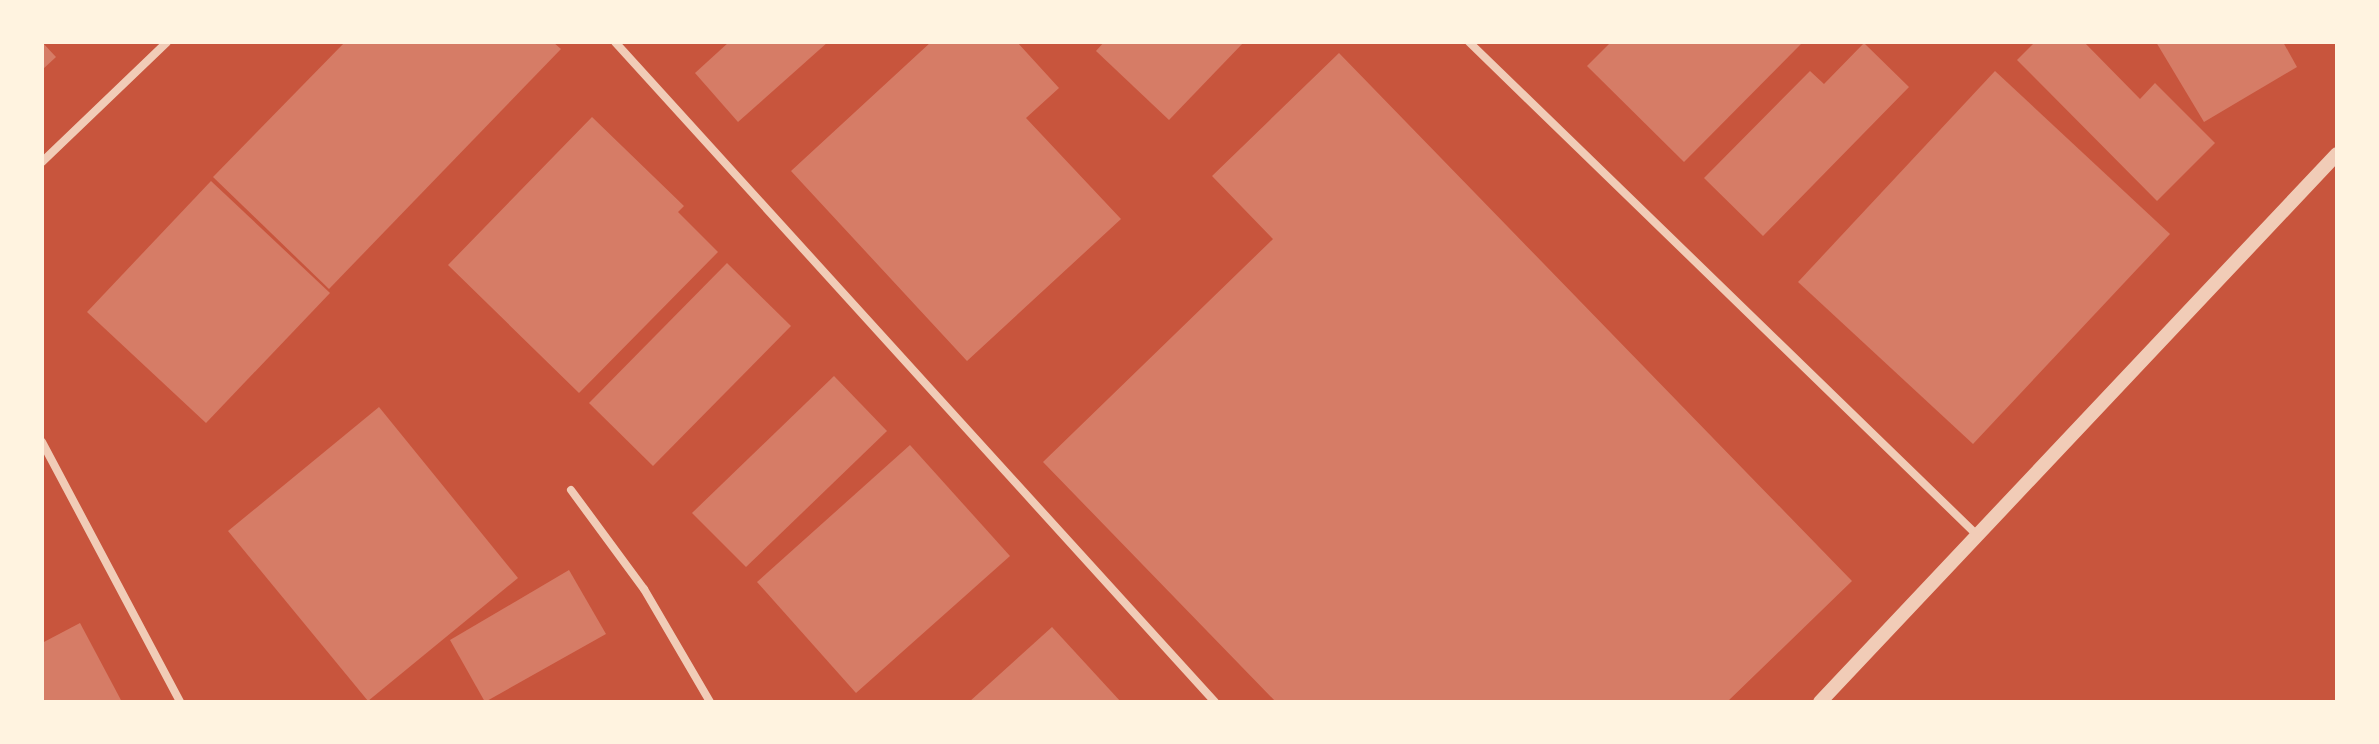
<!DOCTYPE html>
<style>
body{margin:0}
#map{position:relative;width:2379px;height:744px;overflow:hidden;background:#c8553d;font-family:Signika,sans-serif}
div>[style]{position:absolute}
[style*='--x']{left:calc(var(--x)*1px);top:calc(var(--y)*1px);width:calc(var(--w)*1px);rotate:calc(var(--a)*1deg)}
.building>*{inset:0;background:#d67c66}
.minor>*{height:8px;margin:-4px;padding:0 4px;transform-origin:4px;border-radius:4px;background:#f1ccb7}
.tertiary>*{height:14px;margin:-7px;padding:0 7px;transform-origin:7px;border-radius:7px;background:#f1ccb7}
span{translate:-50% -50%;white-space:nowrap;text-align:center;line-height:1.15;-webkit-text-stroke:8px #fff3e0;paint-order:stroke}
.frame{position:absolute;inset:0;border:44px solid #fff3e0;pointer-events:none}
</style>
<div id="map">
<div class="building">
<i style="clip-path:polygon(42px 42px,56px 57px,42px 70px)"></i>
<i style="clip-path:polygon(345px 42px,553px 42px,561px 49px,329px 289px,213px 177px)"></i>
<i style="clip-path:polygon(729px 42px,828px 42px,738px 122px,695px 73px)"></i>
<i style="clip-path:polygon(931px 42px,1017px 42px,1059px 88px,1026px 118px,1121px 219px,967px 361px,791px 171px)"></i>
<i style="clip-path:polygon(1104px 42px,1244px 42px,1169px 120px,1096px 51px)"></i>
<i style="clip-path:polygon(1611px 42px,1803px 42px,1684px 162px,1587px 66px)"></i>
<i style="clip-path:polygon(2035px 42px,2084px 42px,2140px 99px,2155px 83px,2215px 143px,2157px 201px,2017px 60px)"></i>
<i style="clip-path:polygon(2156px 42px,2283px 42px,2297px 67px,2204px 122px)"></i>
<i style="clip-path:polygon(1864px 43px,1909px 87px,1763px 236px,1704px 178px,1810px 71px,1824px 84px)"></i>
<i style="clip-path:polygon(1339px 53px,1852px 581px,1727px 702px,1276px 702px,1043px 462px,1273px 239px,1212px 176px)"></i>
<i style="clip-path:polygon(1995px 71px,2170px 234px,1973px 444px,1798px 282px)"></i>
<i style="clip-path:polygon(592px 117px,684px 206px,678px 212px,718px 252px,579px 393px,448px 265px)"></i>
<i style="clip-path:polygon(211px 181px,330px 293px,206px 423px,87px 312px)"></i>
<i style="clip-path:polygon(727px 263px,791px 326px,653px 466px,589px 403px)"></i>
<i style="clip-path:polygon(834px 376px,887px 431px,746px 567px,692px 513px)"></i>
<i style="clip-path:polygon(379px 407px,518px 578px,368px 701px,228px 531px)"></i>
<i style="clip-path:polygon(910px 445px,1010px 556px,856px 693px,757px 582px)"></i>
<i style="clip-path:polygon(569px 570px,606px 634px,485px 702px,450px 640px)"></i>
<i style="clip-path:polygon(80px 623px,122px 702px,42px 702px,42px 643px)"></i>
<i style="clip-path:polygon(1052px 627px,1121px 702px,969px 702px)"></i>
</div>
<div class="minor">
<i style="--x:615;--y:42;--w:892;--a:47.73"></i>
<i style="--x:1469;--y:42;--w:708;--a:44.14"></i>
<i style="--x:42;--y:162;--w:173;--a:-43.8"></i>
<i style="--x:42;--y:442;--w:294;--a:62"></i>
<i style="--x:571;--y:490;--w:123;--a:53.6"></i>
<i style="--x:644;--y:589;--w:131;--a:59.7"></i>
</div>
<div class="tertiary">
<i style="--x:1820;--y:702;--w:753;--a:-46.67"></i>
</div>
<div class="frame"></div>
</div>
